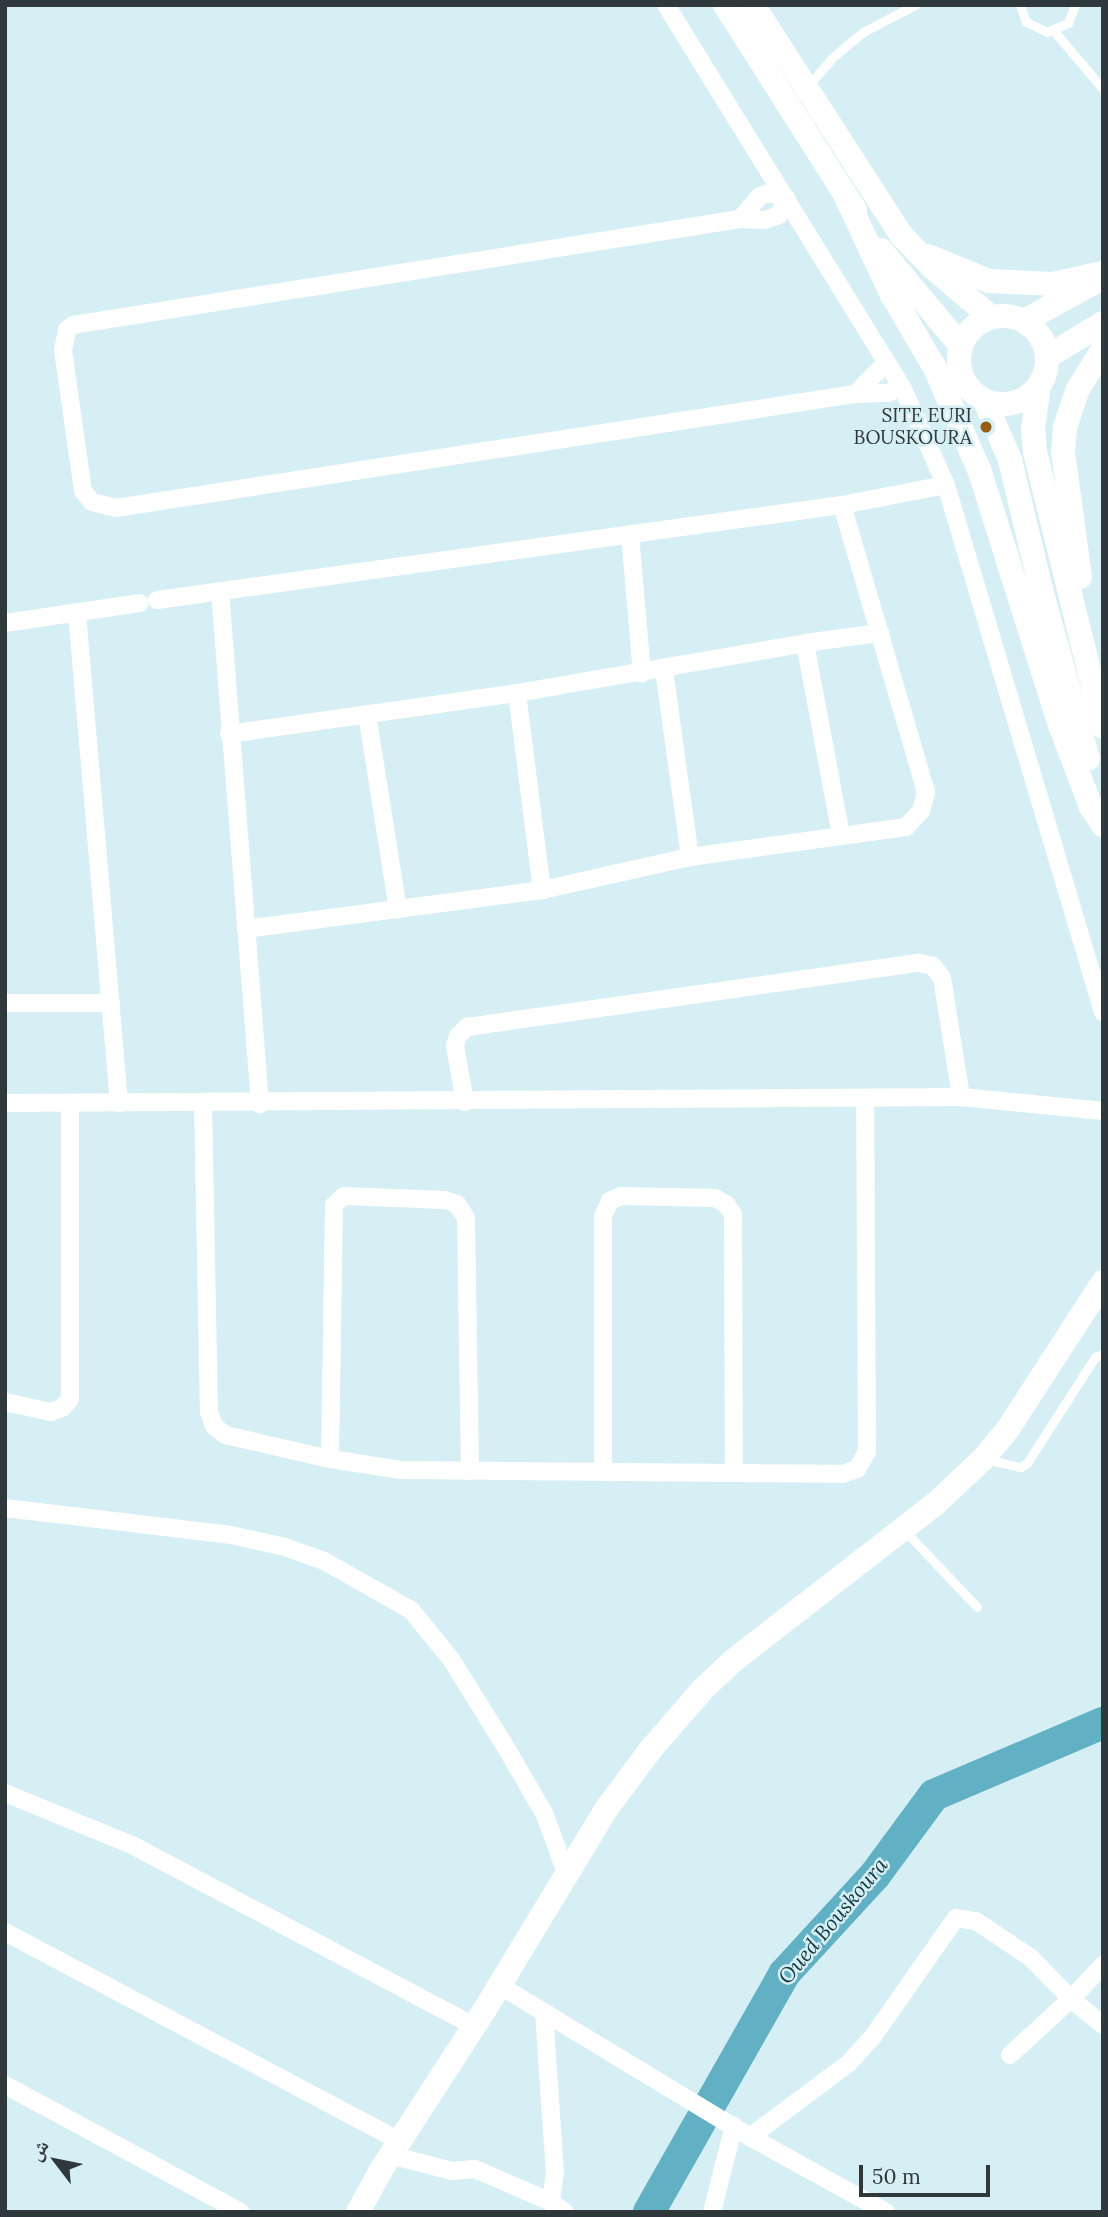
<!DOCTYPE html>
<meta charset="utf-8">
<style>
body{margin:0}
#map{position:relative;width:1108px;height:2217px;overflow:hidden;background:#d6eff5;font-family:Lora,"Noto Naskh Arabic",serif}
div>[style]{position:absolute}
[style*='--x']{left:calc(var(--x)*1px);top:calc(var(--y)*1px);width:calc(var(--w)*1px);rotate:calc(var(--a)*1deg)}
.river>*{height:32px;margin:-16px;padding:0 16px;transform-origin:16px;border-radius:16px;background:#61b0c3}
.lane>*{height:9px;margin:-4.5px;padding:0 4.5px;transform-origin:4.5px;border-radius:4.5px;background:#fff}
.street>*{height:18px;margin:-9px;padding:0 9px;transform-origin:9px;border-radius:9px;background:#fff}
.secondary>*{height:24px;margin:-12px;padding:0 12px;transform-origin:12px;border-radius:12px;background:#fff}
.secondary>.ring{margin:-12px;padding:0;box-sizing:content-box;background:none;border:24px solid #fff;border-radius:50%}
.dots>*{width:19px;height:19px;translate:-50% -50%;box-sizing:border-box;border:4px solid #d6eff5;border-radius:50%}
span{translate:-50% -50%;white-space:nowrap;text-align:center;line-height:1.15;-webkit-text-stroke:5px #d6eff5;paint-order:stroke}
.poi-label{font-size:19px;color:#2f383b}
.right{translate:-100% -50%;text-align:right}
.water-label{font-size:21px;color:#133942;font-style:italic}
.frame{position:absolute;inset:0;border:7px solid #2f383b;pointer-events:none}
.north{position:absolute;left:21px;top:2126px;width:70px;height:70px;-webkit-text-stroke:5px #d6eff5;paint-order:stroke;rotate:302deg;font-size:19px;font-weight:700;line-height:28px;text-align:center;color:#2f383b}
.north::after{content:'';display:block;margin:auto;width:24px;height:32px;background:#2f383b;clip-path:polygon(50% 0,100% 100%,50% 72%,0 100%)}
.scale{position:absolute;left:859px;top:2165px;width:131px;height:32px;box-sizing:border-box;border:4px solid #2f383b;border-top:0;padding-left:9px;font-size:21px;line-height:24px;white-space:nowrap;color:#2f383b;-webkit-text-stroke:5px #d6eff5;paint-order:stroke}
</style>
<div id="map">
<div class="river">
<i style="--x:649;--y:2212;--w:274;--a:-60.4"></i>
<i style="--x:784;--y:1974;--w:134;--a:-47.4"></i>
<i style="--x:875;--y:1875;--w:99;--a:-53.6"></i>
<i style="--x:934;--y:1795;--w:184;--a:-23.1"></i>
</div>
<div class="lane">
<i style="--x:1020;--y:5;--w:18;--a:71"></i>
<i style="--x:1026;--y:22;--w:23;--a:25"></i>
<i style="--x:1047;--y:32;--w:23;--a:-23"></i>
<i style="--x:1068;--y:23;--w:19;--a:-69"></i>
<i style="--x:1054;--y:31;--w:76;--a:49.8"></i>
<i style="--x:807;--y:87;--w:38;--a:-49"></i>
<i style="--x:832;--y:58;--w:40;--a:-40"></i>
<i style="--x:863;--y:32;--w:59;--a:-27.4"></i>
<i style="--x:985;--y:1459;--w:37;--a:13"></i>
<i style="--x:1021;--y:1467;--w:7;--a:-34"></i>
<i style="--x:1027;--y:1463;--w:126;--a:-57.3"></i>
<i style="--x:1095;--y:1357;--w:9;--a:-21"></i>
<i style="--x:904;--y:1530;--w:106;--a:46.5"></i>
</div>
<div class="street">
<i style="--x:666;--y:5;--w:449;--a:58.3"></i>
<i style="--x:902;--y:387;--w:107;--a:65.8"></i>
<i style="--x:946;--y:485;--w:550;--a:73.41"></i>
<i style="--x:786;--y:198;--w:18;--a:112"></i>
<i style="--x:779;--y:215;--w:15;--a:160"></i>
<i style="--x:765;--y:220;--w:25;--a:-178"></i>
<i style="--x:740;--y:219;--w:675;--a:170.97"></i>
<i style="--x:73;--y:325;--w:8;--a:140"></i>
<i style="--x:67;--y:330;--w:20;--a:101"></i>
<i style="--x:63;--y:350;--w:142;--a:81.9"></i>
<i style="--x:83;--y:491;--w:14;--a:51"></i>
<i style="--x:92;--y:502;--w:25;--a:14"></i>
<i style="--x:116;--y:508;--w:748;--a:-8.77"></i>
<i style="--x:855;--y:394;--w:33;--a:-2"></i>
<i style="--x:888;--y:393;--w:15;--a:-23"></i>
<i style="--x:740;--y:219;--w:30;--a:-49"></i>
<i style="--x:760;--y:196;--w:9;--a:-18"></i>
<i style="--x:769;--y:193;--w:18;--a:16"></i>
<i style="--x:855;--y:394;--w:45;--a:-45"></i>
<i style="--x:630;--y:534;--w:140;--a:85.1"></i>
<i style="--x:220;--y:591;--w:515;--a:85.54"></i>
<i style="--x:157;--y:600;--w:692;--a:-7.9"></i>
<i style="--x:842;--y:505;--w:106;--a:-10.9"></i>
<i style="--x:77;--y:613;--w:492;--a:85.1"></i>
<i style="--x:5;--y:623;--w:136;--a:-8.4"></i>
<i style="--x:805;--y:643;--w:196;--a:79.4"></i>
<i style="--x:664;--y:670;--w:189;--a:82.1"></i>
<i style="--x:517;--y:693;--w:199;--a:82.8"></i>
<i style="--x:367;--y:714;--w:198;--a:81"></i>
<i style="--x:229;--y:734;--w:291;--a:-8.1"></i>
<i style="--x:517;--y:693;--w:292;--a:-9.8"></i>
<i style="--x:805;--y:643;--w:76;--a:-7.6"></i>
<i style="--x:246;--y:929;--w:299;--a:-7.5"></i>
<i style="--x:542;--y:890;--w:152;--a:-12.6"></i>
<i style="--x:690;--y:857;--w:218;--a:-7.9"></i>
<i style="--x:906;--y:827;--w:22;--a:-47"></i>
<i style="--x:921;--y:811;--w:20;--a:-75"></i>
<i style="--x:926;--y:792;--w:299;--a:-106.3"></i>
<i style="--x:5;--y:1003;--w:106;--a:0"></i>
<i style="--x:203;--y:1102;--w:310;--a:88.9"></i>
<i style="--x:209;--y:1412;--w:15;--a:70"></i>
<i style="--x:214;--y:1426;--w:14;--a:39"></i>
<i style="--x:225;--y:1435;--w:108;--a:12.9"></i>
<i style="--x:330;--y:1459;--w:73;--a:8.7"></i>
<i style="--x:402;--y:1470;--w:441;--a:0.5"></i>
<i style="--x:843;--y:1474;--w:15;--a:-20"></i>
<i style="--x:857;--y:1469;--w:20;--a:-60"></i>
<i style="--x:867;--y:1452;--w:354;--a:-90.3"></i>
<i style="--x:465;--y:1102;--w:57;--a:-100.1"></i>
<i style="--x:455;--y:1046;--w:10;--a:-73"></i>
<i style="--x:458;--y:1036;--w:13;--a:-45"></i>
<i style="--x:467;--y:1027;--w:457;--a:-8.1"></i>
<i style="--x:919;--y:963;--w:14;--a:12"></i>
<i style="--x:933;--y:966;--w:15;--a:53"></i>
<i style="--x:942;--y:978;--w:121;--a:80.9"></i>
<i style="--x:5;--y:1103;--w:956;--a:-0.36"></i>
<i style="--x:961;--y:1097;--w:143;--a:5.6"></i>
<i style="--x:5;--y:1402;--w:47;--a:12.3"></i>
<i style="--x:51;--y:1412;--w:12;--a:-20"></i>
<i style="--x:62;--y:1408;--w:12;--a:-48"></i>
<i style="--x:70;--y:1399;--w:296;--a:-90"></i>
<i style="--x:330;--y:1459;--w:254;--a:-89.1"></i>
<i style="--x:334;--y:1205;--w:13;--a:-42"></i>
<i style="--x:344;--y:1196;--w:101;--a:2.3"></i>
<i style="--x:445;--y:1200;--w:13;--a:18"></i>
<i style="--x:457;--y:1204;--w:17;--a:57"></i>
<i style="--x:466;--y:1218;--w:253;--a:89.1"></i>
<i style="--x:603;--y:1472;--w:256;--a:-90"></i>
<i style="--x:603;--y:1216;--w:17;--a:-65"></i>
<i style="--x:610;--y:1201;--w:12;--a:-24"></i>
<i style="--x:621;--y:1196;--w:94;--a:1.2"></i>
<i style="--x:715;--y:1198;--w:13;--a:29"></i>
<i style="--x:726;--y:1204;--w:12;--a:55"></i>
<i style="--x:733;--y:1214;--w:259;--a:89.8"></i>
<i style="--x:5;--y:1508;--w:228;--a:6.8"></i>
<i style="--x:231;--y:1535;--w:55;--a:12.5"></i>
<i style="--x:285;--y:1547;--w:41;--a:19.7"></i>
<i style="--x:324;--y:1561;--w:100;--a:29.4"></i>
<i style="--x:411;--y:1610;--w:63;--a:50.8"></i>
<i style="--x:451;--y:1659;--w:108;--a:58.2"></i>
<i style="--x:508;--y:1751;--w:74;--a:60"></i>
<i style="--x:545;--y:1815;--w:62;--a:70.1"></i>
<i style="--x:5;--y:1793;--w:139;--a:22.3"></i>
<i style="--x:134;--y:1846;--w:385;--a:27.9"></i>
<i style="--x:5;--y:1932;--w:446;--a:27.9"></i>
<i style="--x:499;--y:1985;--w:293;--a:31.2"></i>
<i style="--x:750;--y:2137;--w:155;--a:28.9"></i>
<i style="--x:544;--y:2012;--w:160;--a:86.1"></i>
<i style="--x:555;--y:2172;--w:30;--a:98"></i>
<i style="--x:1010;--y:2055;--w:83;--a:-42.6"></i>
<i style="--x:1071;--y:1999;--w:47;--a:-46.7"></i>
<i style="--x:5;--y:2085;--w:268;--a:28.3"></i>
<i style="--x:750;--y:2137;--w:124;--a:-36.8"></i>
<i style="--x:849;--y:2063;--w:38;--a:-48"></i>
<i style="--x:874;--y:2035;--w:143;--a:-55"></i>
<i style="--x:956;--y:1918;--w:20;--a:9"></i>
<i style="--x:976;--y:1921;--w:66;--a:33.9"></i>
<i style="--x:1031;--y:1958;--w:57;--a:45.7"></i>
<i style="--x:1071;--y:1999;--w:41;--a:39.1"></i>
<i style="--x:390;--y:2155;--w:64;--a:14.5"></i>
<i style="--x:452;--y:2171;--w:23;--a:-5"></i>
<i style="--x:475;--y:2169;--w:83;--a:23.5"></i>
<i style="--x:551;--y:2202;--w:17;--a:36"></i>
<i style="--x:712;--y:2212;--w:89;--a:-75.7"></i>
</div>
<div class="secondary">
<i style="--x:725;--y:5;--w:243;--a:57.6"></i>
<i style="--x:753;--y:5;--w:275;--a:57.2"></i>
<i style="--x:902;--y:236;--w:45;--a:45.9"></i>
<i style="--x:933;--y:268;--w:76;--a:40.2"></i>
<i style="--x:846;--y:197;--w:108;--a:64.9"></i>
<i style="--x:892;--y:295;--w:85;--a:59.5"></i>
<i style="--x:935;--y:368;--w:113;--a:66.6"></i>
<i style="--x:980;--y:472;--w:265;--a:72.5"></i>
<i style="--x:1060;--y:725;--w:88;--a:69.3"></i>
<i style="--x:1091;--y:807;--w:22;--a:56"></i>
<i style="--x:881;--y:250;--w:125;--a:50.2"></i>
<i style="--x:928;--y:256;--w:66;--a:22.3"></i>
<i style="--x:989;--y:281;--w:64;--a:2.7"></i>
<i style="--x:1053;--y:284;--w:51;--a:-12.4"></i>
<i class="ring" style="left:959px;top:316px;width:64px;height:64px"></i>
<i style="--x:1024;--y:321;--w:79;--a:-28.8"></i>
<i style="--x:1047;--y:357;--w:66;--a:-31.3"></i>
<i style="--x:1039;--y:385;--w:44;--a:97.8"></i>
<i style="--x:1033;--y:429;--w:23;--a:85"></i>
<i style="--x:1035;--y:452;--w:283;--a:76.1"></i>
<i style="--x:985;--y:401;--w:64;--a:67"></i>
<i style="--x:1010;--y:460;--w:137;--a:76.5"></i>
<i style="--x:1042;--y:593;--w:172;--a:74.5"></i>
<i style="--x:1080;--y:577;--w:126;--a:-97.7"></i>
<i style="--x:1063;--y:452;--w:25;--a:-85"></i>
<i style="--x:1065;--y:427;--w:40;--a:-71.1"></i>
<i style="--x:1078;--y:389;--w:47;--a:-58"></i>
<i style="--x:358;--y:2212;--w:48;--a:-61.3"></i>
<i style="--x:381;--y:2170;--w:189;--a:-57.1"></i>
<i style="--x:484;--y:2011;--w:237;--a:-58.8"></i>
<i style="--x:607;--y:1808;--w:74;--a:-53.3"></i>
<i style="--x:651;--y:1749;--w:79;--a:-49.1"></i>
<i style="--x:703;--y:1689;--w:42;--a:-43.1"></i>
<i style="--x:734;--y:1660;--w:253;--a:-37.8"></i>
<i style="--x:934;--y:1505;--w:67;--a:-43.2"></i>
<i style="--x:983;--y:1459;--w:39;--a:-50"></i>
<i style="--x:1008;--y:1429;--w:175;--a:-57.1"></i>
</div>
<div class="dots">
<i style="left:986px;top:427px;background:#965d19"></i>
</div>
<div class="poi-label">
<span class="right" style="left:972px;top:427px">SITE EURI<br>BOUSKOURA</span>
</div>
<div class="water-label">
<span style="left:833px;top:1921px;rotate:-50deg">Oued Bouskoura</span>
</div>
<div class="frame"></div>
<div class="north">ش</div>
<div class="scale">50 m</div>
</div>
